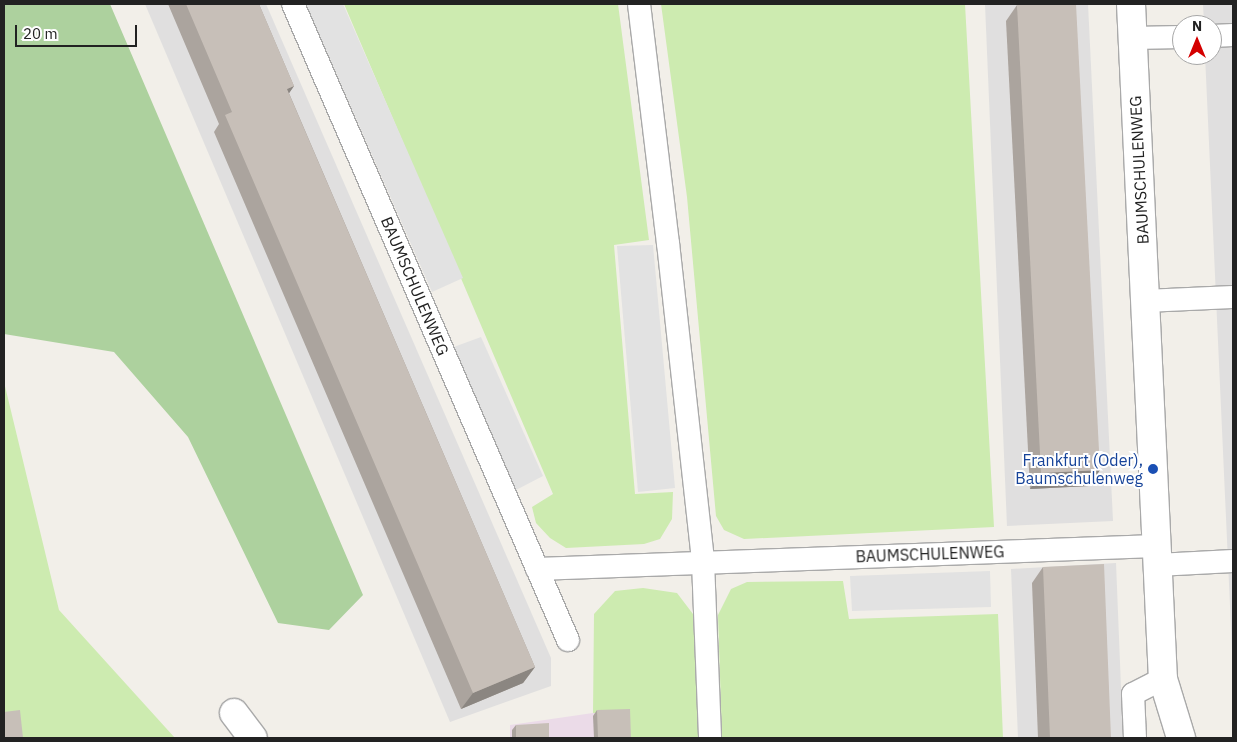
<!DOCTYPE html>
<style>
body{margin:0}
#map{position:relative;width:1237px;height:742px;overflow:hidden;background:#f2efe9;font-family:"IBM Plex Sans",sans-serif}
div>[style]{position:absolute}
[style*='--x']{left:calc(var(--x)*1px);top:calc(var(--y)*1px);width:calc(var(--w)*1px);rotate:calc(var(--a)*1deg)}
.residential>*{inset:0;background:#e0dfdf}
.industrial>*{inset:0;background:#ebdbe8}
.grass>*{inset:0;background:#cdebb0}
.forest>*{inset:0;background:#add19e}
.parking>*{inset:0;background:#e2e2e2}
.roads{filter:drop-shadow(1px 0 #a9a9a9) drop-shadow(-1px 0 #a9a9a9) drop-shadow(0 1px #a9a9a9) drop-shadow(0 -1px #a9a9a9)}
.lane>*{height:22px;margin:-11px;padding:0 11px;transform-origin:11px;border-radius:11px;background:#fff}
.street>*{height:28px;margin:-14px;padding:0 14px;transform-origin:14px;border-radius:14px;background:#fff}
.wall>*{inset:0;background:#aba49e}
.shaded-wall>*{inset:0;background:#8b8681}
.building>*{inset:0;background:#c7bfb8}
.dots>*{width:14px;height:14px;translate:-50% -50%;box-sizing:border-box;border:2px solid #fff;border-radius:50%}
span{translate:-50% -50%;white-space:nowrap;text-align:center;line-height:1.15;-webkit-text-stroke:4px #fff;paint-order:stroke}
.street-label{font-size:16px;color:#222}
.transit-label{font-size:16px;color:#164399}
.right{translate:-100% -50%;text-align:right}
.frame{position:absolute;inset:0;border:5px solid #222;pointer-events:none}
.north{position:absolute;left:1172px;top:15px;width:50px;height:50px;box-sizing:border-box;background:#fff;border:1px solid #a7a7a7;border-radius:50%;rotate:0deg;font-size:14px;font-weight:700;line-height:20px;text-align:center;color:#222}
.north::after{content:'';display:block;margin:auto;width:18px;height:22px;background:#d40000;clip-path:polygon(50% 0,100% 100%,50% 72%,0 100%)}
.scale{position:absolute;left:15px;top:25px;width:122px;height:22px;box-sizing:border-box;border:2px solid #222;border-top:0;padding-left:6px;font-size:15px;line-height:18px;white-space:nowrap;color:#222;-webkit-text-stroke:4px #fff;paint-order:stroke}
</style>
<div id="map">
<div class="residential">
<i style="clip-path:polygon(145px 4px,266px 4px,551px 658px,551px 686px,450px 722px)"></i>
<i style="clip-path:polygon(985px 4px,1088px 4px,1113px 521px,1007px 526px)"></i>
<i style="clip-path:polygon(1203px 4px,1233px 4px,1233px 672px,1205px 55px,1212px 55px,1212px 25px,1204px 25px)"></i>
<i style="clip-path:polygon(1116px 563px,1123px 738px,1018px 738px,1011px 569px)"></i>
</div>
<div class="industrial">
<i style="clip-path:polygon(629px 712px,630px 738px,510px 738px,510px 725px,593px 713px)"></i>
</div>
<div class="grass">
<i style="clip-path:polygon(344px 4px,618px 4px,649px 240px,614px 245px,635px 494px,673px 492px,672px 519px,660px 539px,644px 544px,566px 548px,550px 538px,536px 523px,532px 507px,553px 494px)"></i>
<i style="clip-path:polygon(661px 4px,965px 4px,994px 527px,744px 539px,724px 530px,716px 516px,687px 197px)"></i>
<i style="clip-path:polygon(4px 382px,59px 610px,175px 738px,4px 738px)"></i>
<i style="clip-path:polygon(843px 581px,849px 619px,998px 614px,1003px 738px,722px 738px,718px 615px,731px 589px,747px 582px)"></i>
<i style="clip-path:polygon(643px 588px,677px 593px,693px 614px,699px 738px,630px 738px,629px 712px,593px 713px,594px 614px,615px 591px)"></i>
</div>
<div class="forest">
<i style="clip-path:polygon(4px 4px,110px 4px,363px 595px,329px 630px,278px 623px,188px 437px,114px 352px,4px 334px)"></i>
</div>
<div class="parking">
<i style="clip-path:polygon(306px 4px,343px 4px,463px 278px,432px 292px)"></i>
<i style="clip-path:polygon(653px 245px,675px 488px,638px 492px,617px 246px)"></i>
<i style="clip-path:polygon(481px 337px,543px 476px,514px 491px,451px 348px)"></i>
<i style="clip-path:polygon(990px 571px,991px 607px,852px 611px,850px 576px)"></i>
</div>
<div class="roads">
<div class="lane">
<i style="--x:293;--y:4;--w:693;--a:66.62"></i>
<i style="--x:639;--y:4;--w:241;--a:83.1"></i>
<i style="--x:668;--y:243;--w:321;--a:83.7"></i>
<i style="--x:703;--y:562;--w:176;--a:87.7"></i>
<i style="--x:1212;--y:36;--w:21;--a:-3"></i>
<i style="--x:1133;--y:38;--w:49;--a:-1.2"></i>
<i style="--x:1145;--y:301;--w:88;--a:-2.6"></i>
<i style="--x:1157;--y:565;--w:76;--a:-3"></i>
<i style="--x:537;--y:569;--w:619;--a:-2.13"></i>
<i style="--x:1135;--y:738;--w:44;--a:-92.6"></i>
<i style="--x:1133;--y:694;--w:34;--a:-27"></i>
</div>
<div class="street">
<i style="--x:1131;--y:4;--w:676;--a:87.29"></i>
<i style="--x:1163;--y:679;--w:62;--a:73"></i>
<i style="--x:234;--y:713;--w:31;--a:53"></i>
</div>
</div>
<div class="wall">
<i style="clip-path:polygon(168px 4px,259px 4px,294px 86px,289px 93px,535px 667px,523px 683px,461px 709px,214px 132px,219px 124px)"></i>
<i style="clip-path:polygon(1017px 5px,1100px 470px,1089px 486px,1030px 489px,1006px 21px)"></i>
<i style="clip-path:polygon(1043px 567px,1111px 738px,1038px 738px,1032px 583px)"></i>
<i style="clip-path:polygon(597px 710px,631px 738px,594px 738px,593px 716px)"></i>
<i style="clip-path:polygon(516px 725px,549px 738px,512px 738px,512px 730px)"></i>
</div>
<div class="shaded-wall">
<i style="clip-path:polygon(294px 86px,283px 102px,287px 89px)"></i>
<i style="clip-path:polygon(1100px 470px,1089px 486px,1030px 489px,1041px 473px)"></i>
<i style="clip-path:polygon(535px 667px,523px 683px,461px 709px,473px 693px)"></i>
</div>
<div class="building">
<i style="clip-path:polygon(186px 4px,259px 4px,294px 86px,287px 89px,535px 667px,473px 693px,225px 115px,232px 112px)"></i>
<i style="clip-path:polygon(1031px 4px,1076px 4px,1100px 470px,1041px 473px,1017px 5px)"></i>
<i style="clip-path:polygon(1104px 564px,1111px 738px,1050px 738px,1043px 567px)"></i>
<i style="clip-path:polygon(4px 565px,5px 580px,4px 580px)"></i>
<i style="clip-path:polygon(630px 709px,631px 738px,598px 738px,597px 710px)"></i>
<i style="clip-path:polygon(20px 710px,23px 738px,4px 738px,4px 712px)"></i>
<i style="clip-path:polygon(549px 723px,549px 738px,516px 738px,516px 725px)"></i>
</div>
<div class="dots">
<i style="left:1153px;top:469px;background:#1a4fb4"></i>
</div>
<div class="street-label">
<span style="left:1139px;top:170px;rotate:-93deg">BAUMSCHULENWEG</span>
<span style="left:415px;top:286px;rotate:67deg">BAUMSCHULENWEG</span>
<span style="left:930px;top:554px;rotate:-2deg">BAUMSCHULENWEG</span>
</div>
<div class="transit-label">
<span class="right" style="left:1143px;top:469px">Frankfurt (Oder),<br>Baumschulenweg</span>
</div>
<div class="frame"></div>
<div class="north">N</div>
<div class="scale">20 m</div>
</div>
